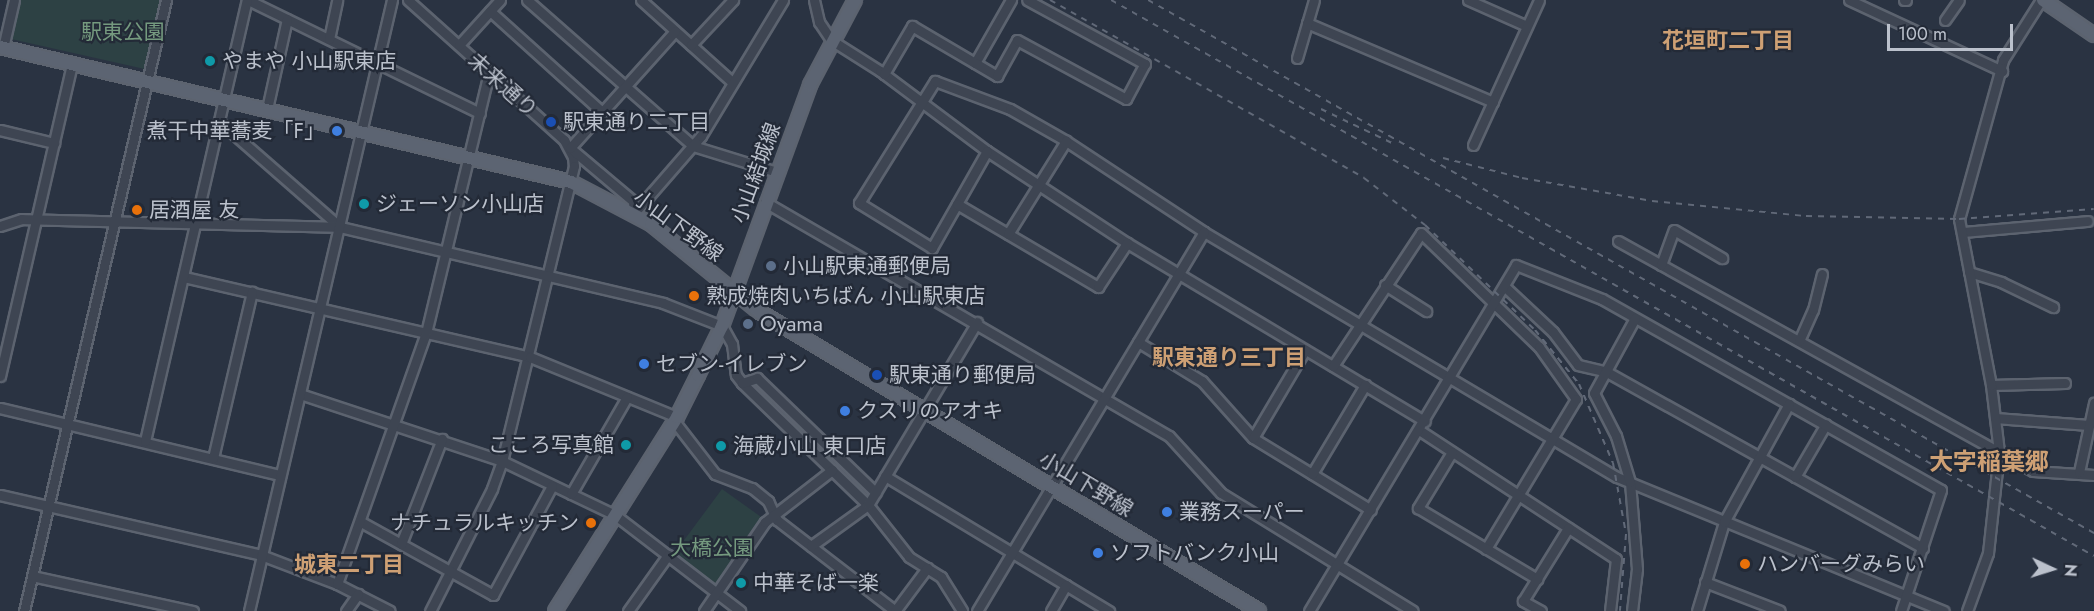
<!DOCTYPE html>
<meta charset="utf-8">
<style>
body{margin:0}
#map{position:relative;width:2094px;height:611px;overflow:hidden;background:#2a3342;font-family:Jost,"Noto Sans JP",sans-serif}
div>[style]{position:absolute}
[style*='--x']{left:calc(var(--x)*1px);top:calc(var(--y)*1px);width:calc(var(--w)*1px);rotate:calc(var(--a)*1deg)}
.green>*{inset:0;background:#2d4144}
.roads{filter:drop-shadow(2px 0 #5c636f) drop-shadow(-2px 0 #5c636f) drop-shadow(0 2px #5c636f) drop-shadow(0 -2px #5c636f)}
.minor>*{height:9px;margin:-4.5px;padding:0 4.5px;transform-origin:4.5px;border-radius:4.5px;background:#3e4552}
.major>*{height:12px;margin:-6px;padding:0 6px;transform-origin:6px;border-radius:6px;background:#5c6472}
.rail>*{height:2px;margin-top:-1px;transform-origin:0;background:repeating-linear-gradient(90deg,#616978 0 6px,transparent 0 12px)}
.dots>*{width:16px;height:16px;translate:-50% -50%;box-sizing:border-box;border:3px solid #232a37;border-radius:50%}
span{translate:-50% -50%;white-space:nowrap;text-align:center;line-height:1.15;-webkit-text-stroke:4.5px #232a37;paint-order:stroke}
.park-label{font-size:21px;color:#759a7f}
.poi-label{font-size:21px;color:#bbc1cc}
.left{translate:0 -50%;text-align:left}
.right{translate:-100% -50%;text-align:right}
.street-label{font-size:21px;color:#bbc1cc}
.neighbourhood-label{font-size:22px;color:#cea074;font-weight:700}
.quarter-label{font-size:24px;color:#cea074;font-weight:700}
.north{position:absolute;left:2022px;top:539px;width:60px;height:60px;-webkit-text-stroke:4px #232a37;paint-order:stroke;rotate:94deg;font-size:16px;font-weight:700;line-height:24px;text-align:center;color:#bbc1cc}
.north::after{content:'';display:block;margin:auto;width:21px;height:27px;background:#bbc1cc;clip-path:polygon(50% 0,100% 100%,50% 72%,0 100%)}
.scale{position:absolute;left:1887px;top:24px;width:126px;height:27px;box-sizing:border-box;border:3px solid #bbc1cc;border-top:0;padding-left:8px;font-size:18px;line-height:21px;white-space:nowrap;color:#bbc1cc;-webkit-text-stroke:4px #232a37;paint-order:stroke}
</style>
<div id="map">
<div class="green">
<i style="clip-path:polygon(21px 0,163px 0,149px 70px,11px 39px)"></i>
<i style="clip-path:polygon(722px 489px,764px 519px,720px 584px,715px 585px,677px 557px,676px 551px)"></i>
</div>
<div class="roads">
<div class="minor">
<i style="--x:248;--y:0;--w:258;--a:26"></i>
<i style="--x:408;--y:0;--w:210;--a:41.9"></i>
<i style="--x:564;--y:140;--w:19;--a:62"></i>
<i style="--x:573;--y:157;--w:9;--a:84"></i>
<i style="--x:574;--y:166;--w:304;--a:103.7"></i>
<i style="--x:502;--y:461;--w:30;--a:110"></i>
<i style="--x:492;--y:489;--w:137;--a:116.9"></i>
<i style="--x:527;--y:0;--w:221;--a:41.3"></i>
<i style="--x:693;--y:146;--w:88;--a:17.2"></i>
<i style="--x:641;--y:0;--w:122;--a:42"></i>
<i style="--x:814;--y:0;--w:23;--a:77"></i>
<i style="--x:819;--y:22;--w:22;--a:56"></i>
<i style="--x:831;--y:40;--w:58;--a:32.3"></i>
<i style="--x:880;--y:71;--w:134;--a:36.8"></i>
<i style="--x:987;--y:151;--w:168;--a:33.3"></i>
<i style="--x:1127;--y:243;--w:347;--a:30.9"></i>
<i style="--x:1468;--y:0;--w:64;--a:23.8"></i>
<i style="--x:1849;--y:0;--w:169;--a:24.9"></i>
<i style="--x:1904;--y:0;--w:2;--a:0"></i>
<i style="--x:490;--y:11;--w:151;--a:42"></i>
<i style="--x:1945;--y:20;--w:24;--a:-55"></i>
<i style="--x:1307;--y:23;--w:202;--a:23"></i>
<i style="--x:329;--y:39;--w:40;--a:-78"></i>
<i style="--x:459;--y:45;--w:61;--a:-47.7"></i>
<i style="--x:691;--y:45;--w:62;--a:-47"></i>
<i style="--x:3;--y:48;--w:49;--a:-77.1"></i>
<i style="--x:1297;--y:58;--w:60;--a:-73.7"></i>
<i style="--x:975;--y:63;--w:73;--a:-60.3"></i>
<i style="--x:884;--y:74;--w:56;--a:-59.7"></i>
<i style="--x:912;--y:26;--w:99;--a:30.5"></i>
<i style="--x:997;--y:76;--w:41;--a:-60.9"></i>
<i style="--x:1017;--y:40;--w:124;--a:28.4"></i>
<i style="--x:1126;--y:99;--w:40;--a:-62"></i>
<i style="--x:1145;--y:64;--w:134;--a:-151.5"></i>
<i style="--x:267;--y:109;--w:92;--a:-77.5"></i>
<i style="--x:220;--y:122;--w:159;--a:41.2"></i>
<i style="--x:0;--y:130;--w:56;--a:13.5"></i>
<i style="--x:1473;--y:145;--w:159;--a:-65.5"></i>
<i style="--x:987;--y:151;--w:112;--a:119.6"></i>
<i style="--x:932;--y:248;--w:86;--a:-148.3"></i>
<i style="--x:859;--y:203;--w:144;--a:-58.1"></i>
<i style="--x:935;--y:81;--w:80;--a:20.5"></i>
<i style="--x:1010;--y:109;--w:64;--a:29.7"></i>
<i style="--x:1066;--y:141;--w:165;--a:33.4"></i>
<i style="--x:1204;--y:232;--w:480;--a:30.7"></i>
<i style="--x:1617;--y:477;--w:353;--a:22.3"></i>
<i style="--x:765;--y:202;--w:467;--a:30.1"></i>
<i style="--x:1169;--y:436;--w:77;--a:47.6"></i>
<i style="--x:1221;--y:493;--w:225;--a:31.6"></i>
<i style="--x:957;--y:204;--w:164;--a:30.5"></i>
<i style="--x:1098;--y:287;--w:53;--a:-56.6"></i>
<i style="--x:634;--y:213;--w:102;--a:-49"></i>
<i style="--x:701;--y:136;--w:159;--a:-58.9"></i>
<i style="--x:634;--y:213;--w:12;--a:-95"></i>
<i style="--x:633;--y:201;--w:82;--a:-139.9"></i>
<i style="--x:570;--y:148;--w:157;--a:-48.1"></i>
<i style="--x:0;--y:226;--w:23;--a:-18"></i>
<i style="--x:22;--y:219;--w:318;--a:1.4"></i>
<i style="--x:340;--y:227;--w:332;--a:13.2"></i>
<i style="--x:663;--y:303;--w:63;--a:21.3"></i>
<i style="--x:722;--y:326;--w:21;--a:61"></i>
<i style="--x:732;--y:344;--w:31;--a:83"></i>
<i style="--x:736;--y:375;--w:10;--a:53"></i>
<i style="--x:742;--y:383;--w:175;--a:44.1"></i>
<i style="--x:868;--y:505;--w:66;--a:51.7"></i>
<i style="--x:909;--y:557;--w:38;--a:32"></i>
<i style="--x:941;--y:577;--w:40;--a:58"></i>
<i style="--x:1962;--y:232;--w:126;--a:-5"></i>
<i style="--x:1008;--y:234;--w:110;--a:-58.1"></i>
<i style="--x:1618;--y:241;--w:474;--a:29"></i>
<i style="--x:2033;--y:471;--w:61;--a:3.8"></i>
<i style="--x:1661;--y:265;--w:37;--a:-70"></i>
<i style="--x:1674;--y:230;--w:56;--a:30.3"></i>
<i style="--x:1969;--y:272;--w:34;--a:17"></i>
<i style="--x:2001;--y:282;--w:58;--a:25.7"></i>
<i style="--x:184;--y:277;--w:355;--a:13"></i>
<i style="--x:530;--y:357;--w:159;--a:22.2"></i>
<i style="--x:1385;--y:285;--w:49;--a:32.4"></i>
<i style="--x:1504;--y:286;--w:67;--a:43.2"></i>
<i style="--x:1553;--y:332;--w:41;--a:52.9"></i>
<i style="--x:1578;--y:365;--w:28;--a:13"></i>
<i style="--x:1605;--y:371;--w:364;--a:29.1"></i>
<i style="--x:1799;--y:341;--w:34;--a:-66"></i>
<i style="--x:1813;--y:310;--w:37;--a:-76"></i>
<i style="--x:1138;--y:342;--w:75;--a:31.4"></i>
<i style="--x:1202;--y:381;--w:76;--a:48.2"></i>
<i style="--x:1253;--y:438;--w:138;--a:31.4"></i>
<i style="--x:1333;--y:366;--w:159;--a:-56.5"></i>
<i style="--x:1421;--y:233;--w:164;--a:44"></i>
<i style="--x:1539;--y:347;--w:64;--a:54.6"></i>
<i style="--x:1576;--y:399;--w:175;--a:121"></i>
<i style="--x:0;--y:376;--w:319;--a:-77"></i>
<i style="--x:742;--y:383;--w:16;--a:-18"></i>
<i style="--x:757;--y:378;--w:165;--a:44"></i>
<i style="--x:1991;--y:385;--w:74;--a:-1.5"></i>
<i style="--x:300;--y:394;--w:213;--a:18.3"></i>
<i style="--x:502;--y:461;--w:125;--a:25.5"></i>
<i style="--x:615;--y:515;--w:158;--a:37.5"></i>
<i style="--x:0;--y:408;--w:288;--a:13.5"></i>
<i style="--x:1995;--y:418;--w:94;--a:4.3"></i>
<i style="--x:674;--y:421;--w:67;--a:52.3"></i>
<i style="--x:715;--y:474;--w:40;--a:21"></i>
<i style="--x:752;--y:488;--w:21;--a:39"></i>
<i style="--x:768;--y:501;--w:21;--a:65"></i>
<i style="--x:777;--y:520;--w:149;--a:37.6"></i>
<i style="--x:1419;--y:430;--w:235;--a:33.2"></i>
<i style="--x:1616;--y:559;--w:52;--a:96.6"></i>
<i style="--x:1253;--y:438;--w:102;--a:-59.4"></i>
<i style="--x:145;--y:441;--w:453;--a:-77"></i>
<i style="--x:1452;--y:452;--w:66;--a:121.3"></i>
<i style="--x:1418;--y:508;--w:139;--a:30.8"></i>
<i style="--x:213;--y:458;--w:171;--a:-76.8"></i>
<i style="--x:2079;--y:472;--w:71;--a:-77.7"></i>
<i style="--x:1312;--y:474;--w:104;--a:-59.2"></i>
<i style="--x:885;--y:476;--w:262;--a:31.1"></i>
<i style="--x:1795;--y:477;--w:61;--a:-59.7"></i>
<i style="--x:571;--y:494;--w:112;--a:-60"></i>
<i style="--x:0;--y:495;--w:268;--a:12.9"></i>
<i style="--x:261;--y:555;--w:81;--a:20.9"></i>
<i style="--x:337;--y:584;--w:59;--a:27"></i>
<i style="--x:361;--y:522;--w:151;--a:28.9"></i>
<i style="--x:493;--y:595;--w:124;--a:-61.6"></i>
<i style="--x:401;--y:544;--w:113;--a:-68.7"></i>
<i style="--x:811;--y:546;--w:70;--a:-35.7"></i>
<i style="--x:868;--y:505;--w:213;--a:-59.2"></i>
<i style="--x:32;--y:576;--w:165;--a:12.3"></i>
<i style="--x:1705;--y:582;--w:80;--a:21.1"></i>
<i style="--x:337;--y:584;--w:266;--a:-70.5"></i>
<i style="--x:426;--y:333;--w:268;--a:-76.4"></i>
<i style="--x:24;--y:611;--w:627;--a:-76.92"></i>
<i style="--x:249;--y:611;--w:628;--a:-76.83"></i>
<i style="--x:346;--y:611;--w:21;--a:-55"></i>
<i style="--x:628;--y:611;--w:69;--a:-54.5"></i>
<i style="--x:704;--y:611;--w:108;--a:-55.6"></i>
<i style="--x:765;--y:522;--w:85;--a:-37.8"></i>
<i style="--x:895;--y:611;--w:54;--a:-53.3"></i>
<i style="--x:977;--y:611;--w:442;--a:-59.1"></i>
<i style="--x:1051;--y:611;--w:30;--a:-60"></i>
<i style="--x:1309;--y:611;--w:403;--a:-59.1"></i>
<i style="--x:1516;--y:265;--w:92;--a:21.6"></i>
<i style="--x:1602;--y:299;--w:389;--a:29.4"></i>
<i style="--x:1941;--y:490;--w:127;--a:108.3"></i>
<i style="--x:1541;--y:611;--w:21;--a:-151"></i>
<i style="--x:1523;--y:601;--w:86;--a:-58.3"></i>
<i style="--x:1632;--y:611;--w:42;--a:-83.2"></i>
<i style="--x:1637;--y:569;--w:87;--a:-94.6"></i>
<i style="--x:1630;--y:482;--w:48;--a:-106.9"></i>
<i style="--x:1616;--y:436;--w:48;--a:-117.1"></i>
<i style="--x:1594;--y:393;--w:85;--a:-61.3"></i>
<i style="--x:1697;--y:611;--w:93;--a:-73.1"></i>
<i style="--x:1724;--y:522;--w:135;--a:-61.2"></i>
<i style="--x:1967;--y:611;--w:62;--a:-70.1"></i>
<i style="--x:1988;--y:553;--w:102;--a:-83.8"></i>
<i style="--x:1999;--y:452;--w:67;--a:-96.8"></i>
<i style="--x:1991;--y:385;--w:169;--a:-100.9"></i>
<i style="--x:1959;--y:219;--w:165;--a:-74.5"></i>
<i style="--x:2003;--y:60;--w:71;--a:-57.7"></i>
</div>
<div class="major">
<i style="--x:2043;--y:0;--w:62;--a:34.5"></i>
<i style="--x:0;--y:47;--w:587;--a:13.3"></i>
<i style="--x:571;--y:182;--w:90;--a:27.7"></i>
<i style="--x:651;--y:224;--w:138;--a:39.1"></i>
<i style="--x:758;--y:311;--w:584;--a:30.91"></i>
<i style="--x:555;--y:611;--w:229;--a:-57.8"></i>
<i style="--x:677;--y:417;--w:47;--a:-63.4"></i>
<i style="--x:698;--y:375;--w:55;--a:-63.9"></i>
<i style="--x:722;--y:326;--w:257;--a:-69.9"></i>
<i style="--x:810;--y:85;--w:96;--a:-62.1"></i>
</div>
</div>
<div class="rail">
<i style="--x:1050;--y:0;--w:361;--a:29.5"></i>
<i style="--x:1364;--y:178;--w:77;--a:37.6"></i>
<i style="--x:1425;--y:225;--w:152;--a:43.7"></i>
<i style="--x:1535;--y:330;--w:70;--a:50.8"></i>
<i style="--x:1579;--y:384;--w:86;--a:66.7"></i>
<i style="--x:1613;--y:463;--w:72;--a:79.6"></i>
<i style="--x:1626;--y:534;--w:77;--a:94.5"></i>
<i style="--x:1111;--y:0;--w:1129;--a:29.49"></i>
<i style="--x:1148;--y:0;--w:1086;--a:29.4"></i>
<i style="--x:1321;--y:109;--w:81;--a:25.6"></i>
<i style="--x:1443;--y:158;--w:81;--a:14.2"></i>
<i style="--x:1522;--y:178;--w:132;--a:10"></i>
<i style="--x:1652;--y:201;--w:155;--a:5.6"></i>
<i style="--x:1806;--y:216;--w:153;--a:1.1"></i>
<i style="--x:1959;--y:219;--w:135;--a:-4.2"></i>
</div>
<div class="dots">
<i style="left:210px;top:61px;background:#0f9aa8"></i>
<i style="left:551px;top:122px;background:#1a4fb4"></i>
<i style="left:337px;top:131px;background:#3f7fe0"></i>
<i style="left:364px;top:204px;background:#0f9aa8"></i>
<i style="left:137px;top:210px;background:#e8710a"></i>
<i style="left:771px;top:266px;background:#5c6f8a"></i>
<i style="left:694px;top:296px;background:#e8710a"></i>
<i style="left:748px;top:324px;background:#5c6f8a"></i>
<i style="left:644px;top:364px;background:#3f7fe0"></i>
<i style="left:877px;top:375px;background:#1a4fb4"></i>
<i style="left:845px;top:411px;background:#3f7fe0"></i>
<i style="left:626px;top:445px;background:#0f9aa8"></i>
<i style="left:721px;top:446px;background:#0f9aa8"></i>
<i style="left:1167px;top:512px;background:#3f7fe0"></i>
<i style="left:591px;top:523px;background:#e8710a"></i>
<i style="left:1098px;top:553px;background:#3f7fe0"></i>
<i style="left:1745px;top:564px;background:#e8710a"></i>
<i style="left:741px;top:583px;background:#0f9aa8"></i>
</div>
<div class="park-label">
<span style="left:123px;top:32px">駅東公園</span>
<span style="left:712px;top:548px">大橋公園</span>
</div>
<div class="poi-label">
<span class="left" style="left:222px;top:61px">やまや 小山駅東店</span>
<span class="left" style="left:563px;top:122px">駅東通り二丁目</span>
<span class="right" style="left:325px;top:131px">煮干中華蕎麦「F」</span>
<span class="left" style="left:376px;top:204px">ジェーソン小山店</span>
<span class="left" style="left:149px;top:210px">居酒屋 友</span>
<span class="left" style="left:783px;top:266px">小山駅東通郵便局</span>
<span class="left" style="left:706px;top:296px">熟成焼肉いちばん 小山駅東店</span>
<span class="left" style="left:760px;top:324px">Oyama</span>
<span class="left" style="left:656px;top:364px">セブン-イレブン</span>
<span class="left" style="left:889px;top:375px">駅東通り郵便局</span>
<span class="left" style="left:857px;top:411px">クスリのアオキ</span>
<span class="right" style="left:614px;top:445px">こころ写真館</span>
<span class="left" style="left:733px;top:446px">海蔵小山 東口店</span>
<span class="left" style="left:1179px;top:512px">業務スーパー</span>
<span class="right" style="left:579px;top:523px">ナチュラルキッチン</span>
<span class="left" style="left:1110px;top:553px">ソフトバンク小山</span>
<span class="left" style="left:1757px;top:564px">ハンバーグみらい</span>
<span class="left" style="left:753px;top:583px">中華そば一楽</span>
</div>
<div class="street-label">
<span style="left:503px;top:85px;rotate:42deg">未来通り</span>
<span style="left:756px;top:173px;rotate:-70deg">小山結城線</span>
<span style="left:678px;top:226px;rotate:36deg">小山下野線</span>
<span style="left:1086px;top:484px;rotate:31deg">小山下野線</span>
</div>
<div class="neighbourhood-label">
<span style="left:1728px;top:41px">花垣町二丁目</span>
<span style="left:1229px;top:358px">駅東通り三丁目</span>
<span style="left:349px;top:565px">城東二丁目</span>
</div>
<div class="quarter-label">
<span style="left:1989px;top:462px">大字稲葉郷</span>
</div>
<div class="north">N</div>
<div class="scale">100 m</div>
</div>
